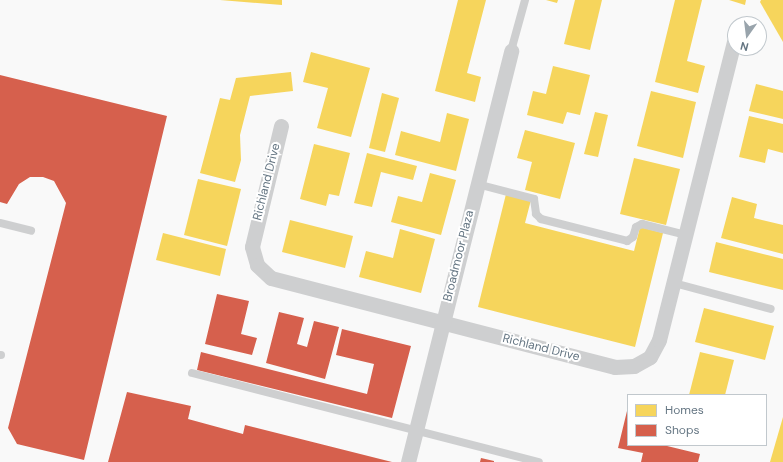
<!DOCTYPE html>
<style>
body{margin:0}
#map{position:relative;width:783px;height:462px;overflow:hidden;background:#f9f9f9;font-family:"DM Sans",sans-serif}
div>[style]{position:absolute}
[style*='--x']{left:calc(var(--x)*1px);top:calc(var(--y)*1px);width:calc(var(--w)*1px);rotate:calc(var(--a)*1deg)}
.homes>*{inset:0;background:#f6d55c}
.shops>*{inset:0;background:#d6604d}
.service>*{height:8px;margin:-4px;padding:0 4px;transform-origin:4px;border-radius:4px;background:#cecfd0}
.minor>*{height:15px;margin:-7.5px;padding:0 7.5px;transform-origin:7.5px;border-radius:7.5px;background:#cecfd0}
span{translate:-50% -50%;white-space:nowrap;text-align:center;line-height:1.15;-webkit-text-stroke:4px #fff;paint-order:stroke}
.street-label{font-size:12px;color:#657683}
.legend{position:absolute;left:627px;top:394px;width:140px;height:52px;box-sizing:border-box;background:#fff;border:1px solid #c1c8cd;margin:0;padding:5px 7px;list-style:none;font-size:12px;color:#657683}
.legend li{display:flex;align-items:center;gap:8px;height:20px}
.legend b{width:20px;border:1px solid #c1c8cd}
.north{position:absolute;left:727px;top:16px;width:40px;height:40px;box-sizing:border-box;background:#fff;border:1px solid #c1c8cd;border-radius:50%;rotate:194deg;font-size:11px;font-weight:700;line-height:16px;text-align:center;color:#657683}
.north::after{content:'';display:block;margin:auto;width:14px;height:18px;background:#99a4ac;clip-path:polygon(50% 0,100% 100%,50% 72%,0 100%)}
</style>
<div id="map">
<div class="homes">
<i style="clip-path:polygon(220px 0,282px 0,282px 5px)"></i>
<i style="clip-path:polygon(458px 0,486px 0,467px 73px,481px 77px,475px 102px,435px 91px)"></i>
<i style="clip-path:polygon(546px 0,558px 0,557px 3px)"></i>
<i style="clip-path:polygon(575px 0,602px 0,590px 50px,564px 44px)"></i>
<i style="clip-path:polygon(675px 0,702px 0,687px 61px,705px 66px,698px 93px,655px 82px)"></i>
<i style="clip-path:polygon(729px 0,746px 0,745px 5px)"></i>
<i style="clip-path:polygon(761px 0,783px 0,783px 42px,760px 2px)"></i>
<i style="clip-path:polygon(311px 52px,370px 68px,351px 137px,317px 128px,328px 88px,303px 82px)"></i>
<i style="clip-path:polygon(553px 66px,590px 75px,580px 115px,567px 112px,563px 124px,527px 115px,533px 91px,546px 94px)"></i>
<i style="clip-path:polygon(291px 72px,293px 91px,250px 96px,240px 135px,241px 160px,235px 182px,200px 173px,220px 98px,230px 100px,236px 78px)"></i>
<i style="clip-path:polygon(756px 84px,783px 91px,783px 119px,749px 111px)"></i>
<i style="clip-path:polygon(651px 91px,696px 102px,683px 158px,637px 146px)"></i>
<i style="clip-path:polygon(382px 93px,399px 98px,385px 152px,369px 148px)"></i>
<i style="clip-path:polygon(595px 112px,608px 115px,598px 157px,584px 154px)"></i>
<i style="clip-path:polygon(447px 113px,469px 119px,456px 171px,395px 155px,401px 131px,440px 142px)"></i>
<i style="clip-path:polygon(749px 116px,783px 124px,783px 153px,768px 149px,765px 163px,739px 157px)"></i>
<i style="clip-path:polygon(525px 130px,575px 143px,560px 199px,525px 190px,532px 162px,517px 158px)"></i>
<i style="clip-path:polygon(314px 144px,350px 153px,339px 196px,329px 194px,326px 206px,300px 199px)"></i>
<i style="clip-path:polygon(367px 153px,417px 166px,413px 180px,381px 172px,372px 207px,354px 203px)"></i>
<i style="clip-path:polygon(634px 158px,680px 169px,666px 225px,620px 214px)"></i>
<i style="clip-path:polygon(430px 173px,456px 180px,441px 235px,391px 222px,398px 196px,422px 202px)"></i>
<i style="clip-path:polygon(198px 179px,241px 189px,227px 246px,184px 235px)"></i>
<i style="clip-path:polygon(506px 194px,531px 200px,525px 223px,634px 251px,640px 227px,663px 233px,635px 347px,478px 307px)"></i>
<i style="clip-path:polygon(732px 197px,757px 204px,754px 218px,783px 225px,783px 254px,721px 238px)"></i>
<i style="clip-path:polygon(290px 220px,353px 236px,345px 268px,282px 252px)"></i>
<i style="clip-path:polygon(400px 229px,435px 239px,421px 293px,359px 277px,366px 251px,393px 258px)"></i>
<i style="clip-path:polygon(163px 233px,226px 249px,220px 276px,156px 260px)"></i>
<i style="clip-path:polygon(716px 242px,783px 259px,783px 290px,709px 272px)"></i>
<i style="clip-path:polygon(704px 308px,774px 326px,765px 360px,695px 342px)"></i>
<i style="clip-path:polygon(700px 352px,734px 360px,725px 395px,689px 395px)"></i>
<i style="clip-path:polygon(783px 417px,783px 462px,770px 462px)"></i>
</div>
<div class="shops">
<i style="clip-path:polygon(0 75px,167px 116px,84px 460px,17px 444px,8px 428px,66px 203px,54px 181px,43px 177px,30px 177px,19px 184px,7px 204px,0 202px)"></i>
<i style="clip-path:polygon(217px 294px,249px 301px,241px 334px,257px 338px,252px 355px,205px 344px)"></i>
<i style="clip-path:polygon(279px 312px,304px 318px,297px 344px,307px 347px,314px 321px,339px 327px,325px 379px,266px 363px)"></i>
<i style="clip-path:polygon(342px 329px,411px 346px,392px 418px,197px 370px,201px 352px,367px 394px,374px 364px,336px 355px)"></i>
<i style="clip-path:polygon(127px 392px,191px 406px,188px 419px,243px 434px,245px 425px,392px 462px,108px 462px)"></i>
<i style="clip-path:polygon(627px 411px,628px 445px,663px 445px,700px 454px,698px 462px,641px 462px,643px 453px,618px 448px)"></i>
<i style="clip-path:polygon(481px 458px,494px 461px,494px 462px,480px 462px)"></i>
</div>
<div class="service">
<i style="--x:511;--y:51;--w:53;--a:-74.6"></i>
<i style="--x:477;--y:184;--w:59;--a:14.7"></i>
<i style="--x:534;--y:199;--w:15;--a:82"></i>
<i style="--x:536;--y:214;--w:7;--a:45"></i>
<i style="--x:541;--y:219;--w:89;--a:14.3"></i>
<i style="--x:627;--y:241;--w:7;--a:-34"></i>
<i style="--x:633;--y:237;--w:10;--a:-73"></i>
<i style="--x:636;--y:227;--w:7;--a:-27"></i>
<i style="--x:642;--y:224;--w:45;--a:14"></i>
<i style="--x:0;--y:223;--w:32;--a:14"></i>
<i style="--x:674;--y:283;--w:100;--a:15"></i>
<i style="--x:0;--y:355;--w:1;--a:0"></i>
<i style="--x:192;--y:373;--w:358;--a:14.4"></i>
</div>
<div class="minor">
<i style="--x:281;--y:126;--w:124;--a:103.5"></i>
<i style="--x:252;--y:247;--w:19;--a:74"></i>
<i style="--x:257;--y:265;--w:19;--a:43"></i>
<i style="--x:271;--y:278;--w:355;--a:14.5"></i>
<i style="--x:615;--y:367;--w:19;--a:-3"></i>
<i style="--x:634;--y:366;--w:18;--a:-29"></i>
<i style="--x:650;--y:357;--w:19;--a:-62"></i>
<i style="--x:659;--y:340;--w:307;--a:-75.9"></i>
<i style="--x:408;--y:462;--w:424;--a:-75.9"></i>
</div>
<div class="street-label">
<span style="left:267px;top:182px;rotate:-76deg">Richland Drive</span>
<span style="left:459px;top:256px;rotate:-76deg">Broadmoor Plaza</span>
<span style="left:541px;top:348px;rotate:14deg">Richland Drive</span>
</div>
<ul class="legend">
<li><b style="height:11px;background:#f6d55c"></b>Homes</li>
<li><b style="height:11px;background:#d6604d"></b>Shops</li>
</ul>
<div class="north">N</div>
</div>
